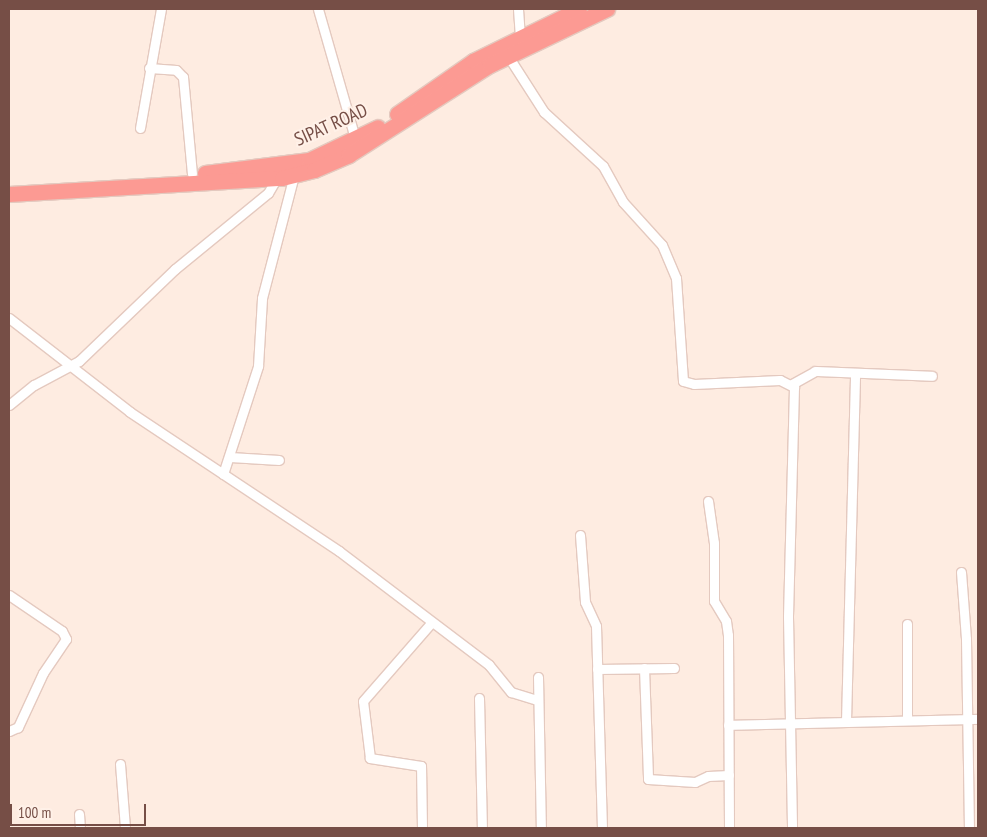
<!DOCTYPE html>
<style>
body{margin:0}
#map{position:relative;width:987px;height:837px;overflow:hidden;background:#feece1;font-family:"PT Sans Narrow",sans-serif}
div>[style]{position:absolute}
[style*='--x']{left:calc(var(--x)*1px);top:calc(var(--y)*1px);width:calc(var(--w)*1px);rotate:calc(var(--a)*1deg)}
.roads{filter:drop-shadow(1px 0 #e4c9bf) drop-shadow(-1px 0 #e4c9bf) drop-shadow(0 1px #e4c9bf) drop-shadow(0 -1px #e4c9bf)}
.street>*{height:9px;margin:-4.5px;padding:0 4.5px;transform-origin:4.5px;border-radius:4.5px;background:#fff}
.highway>*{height:15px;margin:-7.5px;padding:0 7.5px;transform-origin:7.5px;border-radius:7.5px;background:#fc9a93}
span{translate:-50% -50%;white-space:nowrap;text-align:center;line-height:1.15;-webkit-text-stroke:4px #fff1e8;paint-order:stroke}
.street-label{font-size:19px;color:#764e46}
.frame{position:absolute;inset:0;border:10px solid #764e46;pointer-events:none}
.scale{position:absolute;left:10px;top:804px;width:136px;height:22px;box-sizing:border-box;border:2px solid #764e46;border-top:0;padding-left:6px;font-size:15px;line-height:18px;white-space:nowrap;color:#764e46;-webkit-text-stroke:4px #fff1e8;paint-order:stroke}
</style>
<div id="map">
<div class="roads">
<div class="street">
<i style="--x:318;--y:9;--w:134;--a:74"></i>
<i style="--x:518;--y:9;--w:28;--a:86"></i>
<i style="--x:508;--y:56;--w:67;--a:57.3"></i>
<i style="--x:544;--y:112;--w:80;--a:42.5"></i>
<i style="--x:603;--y:166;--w:41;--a:60.9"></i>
<i style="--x:623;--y:202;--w:58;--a:47.8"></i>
<i style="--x:662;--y:245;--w:36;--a:67"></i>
<i style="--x:676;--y:278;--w:103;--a:86.1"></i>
<i style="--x:683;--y:381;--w:11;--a:15"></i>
<i style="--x:694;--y:384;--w:86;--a:-2.7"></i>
<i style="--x:780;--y:380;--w:16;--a:27"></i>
<i style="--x:794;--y:387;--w:230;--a:91.5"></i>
<i style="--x:788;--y:617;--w:211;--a:88.9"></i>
<i style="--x:149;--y:68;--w:27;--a:4"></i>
<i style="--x:176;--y:70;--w:10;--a:45"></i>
<i style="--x:183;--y:77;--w:97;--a:84.7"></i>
<i style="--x:140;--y:128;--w:121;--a:-80"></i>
<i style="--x:9;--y:318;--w:153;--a:37.8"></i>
<i style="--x:130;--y:412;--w:251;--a:33.6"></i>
<i style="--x:339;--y:551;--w:188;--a:37.2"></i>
<i style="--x:489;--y:665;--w:35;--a:51"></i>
<i style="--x:511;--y:692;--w:28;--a:17"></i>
<i style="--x:792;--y:384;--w:26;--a:-29"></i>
<i style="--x:815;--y:371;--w:117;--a:2.4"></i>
<i style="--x:9;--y:405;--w:32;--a:-39"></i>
<i style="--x:34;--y:385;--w:51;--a:-28.1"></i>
<i style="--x:79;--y:361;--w:133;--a:-43.8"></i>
<i style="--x:175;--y:269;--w:120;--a:-39.3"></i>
<i style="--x:268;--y:193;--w:16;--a:-60"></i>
<i style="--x:230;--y:457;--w:49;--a:3.5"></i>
<i style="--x:223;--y:474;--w:114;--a:-72"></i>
<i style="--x:258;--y:366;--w:68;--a:-86.6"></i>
<i style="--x:262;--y:298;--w:127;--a:-75.4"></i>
<i style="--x:708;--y:501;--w:42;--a:81.9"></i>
<i style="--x:714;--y:543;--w:58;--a:90"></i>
<i style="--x:714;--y:601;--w:23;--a:59"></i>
<i style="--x:726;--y:621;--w:14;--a:82"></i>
<i style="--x:728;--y:635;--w:193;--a:89.7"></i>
<i style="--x:580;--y:535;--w:67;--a:85.7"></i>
<i style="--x:585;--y:602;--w:26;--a:65"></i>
<i style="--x:596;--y:626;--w:202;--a:88.3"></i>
<i style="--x:961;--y:572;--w:67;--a:85.7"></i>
<i style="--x:966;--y:639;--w:189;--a:89.1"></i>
<i style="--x:9;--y:595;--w:64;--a:34.2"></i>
<i style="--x:62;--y:631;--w:9;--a:63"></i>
<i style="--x:66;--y:639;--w:41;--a:124.1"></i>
<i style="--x:43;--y:673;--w:60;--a:114.8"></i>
<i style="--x:18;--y:727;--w:10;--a:156"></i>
<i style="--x:907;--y:624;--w:95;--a:90"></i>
<i style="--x:644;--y:668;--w:111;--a:87.9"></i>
<i style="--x:648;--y:779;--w:47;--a:3.7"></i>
<i style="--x:695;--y:782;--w:14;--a:-25"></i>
<i style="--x:708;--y:776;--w:21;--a:-3"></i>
<i style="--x:597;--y:669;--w:77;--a:-0.7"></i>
<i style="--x:538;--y:677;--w:151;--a:88.9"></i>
<i style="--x:479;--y:698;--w:130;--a:88.7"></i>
<i style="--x:846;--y:721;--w:348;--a:-88.5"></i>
<i style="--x:728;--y:725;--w:250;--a:-1.4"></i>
<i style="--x:120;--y:764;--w:64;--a:85.5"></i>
<i style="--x:79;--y:814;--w:14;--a:86"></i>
<i style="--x:422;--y:828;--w:62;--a:-90.9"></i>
<i style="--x:421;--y:766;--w:52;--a:-171.1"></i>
<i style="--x:370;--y:758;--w:57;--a:-97"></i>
<i style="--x:363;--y:701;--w:103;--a:-48.9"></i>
</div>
<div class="highway">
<i style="--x:397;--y:114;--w:93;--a:-34.9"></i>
<i style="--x:473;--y:61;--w:118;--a:-26.1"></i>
<i style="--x:205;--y:173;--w:105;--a:-7.1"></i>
<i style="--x:309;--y:160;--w:76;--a:-25.6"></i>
<i style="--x:9;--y:194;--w:273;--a:-3.4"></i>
<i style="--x:282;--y:178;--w:33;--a:-14"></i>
<i style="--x:314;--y:170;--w:38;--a:-23"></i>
<i style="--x:349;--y:155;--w:167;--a:-32.6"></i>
<i style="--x:490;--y:65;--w:130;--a:-25.6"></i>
</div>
</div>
<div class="street-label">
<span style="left:331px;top:125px;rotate:-24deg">SIPAT ROAD</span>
</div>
<div class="frame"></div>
<div class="scale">100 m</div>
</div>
